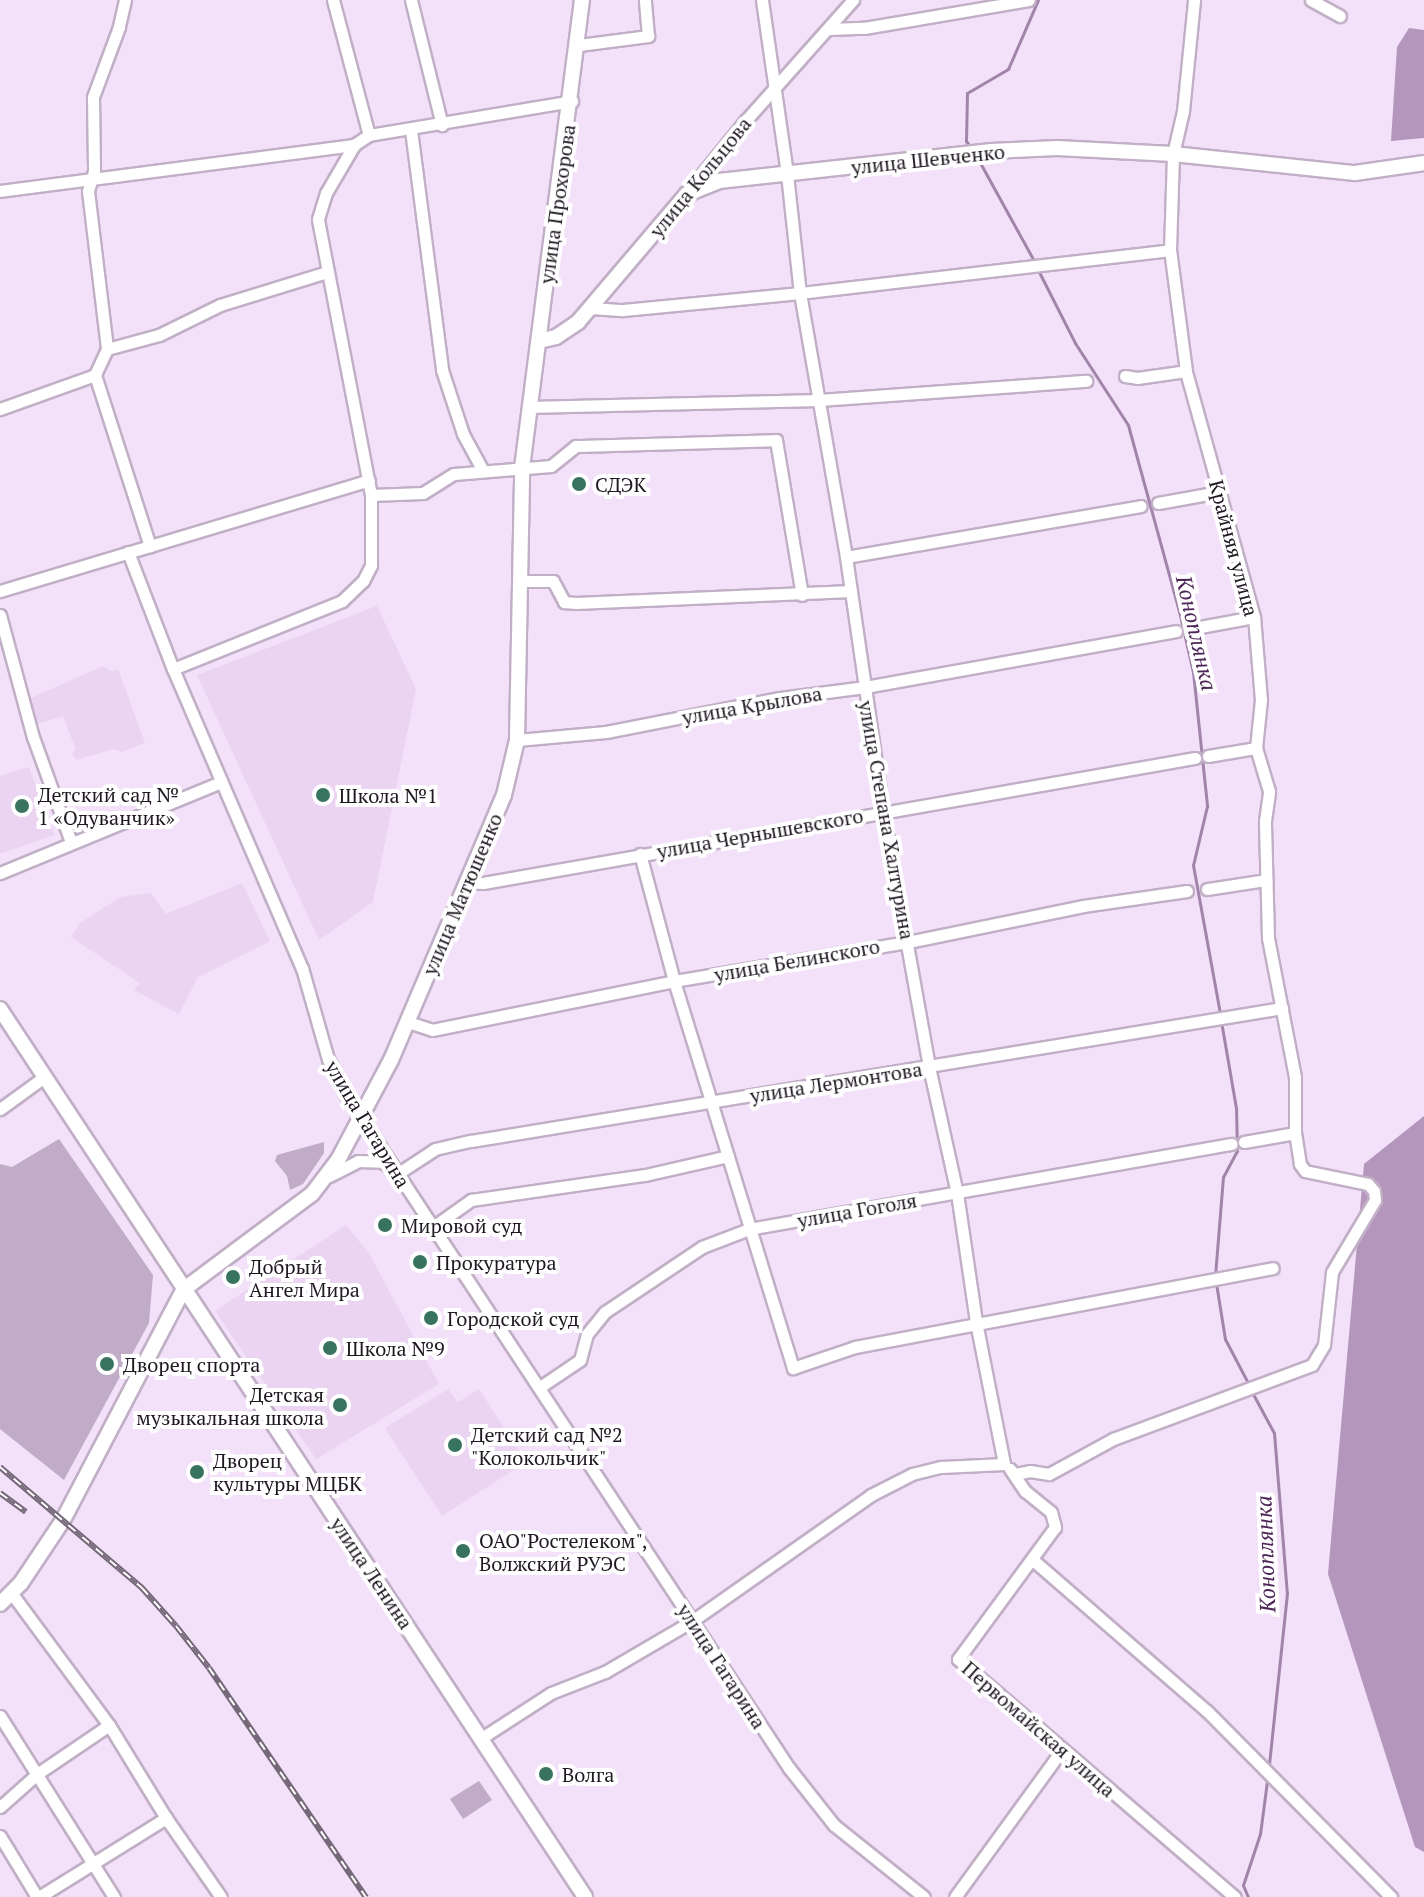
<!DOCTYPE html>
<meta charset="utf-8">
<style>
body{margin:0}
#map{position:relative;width:1424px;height:1897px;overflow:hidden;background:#f3e0f9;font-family:"PT Serif",serif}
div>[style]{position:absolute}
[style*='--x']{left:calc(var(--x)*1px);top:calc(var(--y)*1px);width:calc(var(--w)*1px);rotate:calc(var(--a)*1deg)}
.built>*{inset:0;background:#ebd3f2}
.green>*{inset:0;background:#c1acc8}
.forest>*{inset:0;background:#b496bd}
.stream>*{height:3px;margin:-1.5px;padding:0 1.5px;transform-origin:1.5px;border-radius:1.5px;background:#a284aa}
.roads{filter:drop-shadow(2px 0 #c1afc6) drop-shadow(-2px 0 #c1afc6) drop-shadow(0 2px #c1afc6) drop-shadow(0 -2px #c1afc6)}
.minor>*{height:11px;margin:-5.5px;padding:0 5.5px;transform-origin:5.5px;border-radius:5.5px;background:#fff}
.major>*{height:14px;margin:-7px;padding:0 7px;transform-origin:7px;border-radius:7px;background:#fff}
.rail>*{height:6px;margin-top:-3px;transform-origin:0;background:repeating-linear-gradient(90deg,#fff 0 9px,#756979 0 18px);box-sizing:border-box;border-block:2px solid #756979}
.dots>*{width:22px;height:22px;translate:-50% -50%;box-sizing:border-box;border:4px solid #fff;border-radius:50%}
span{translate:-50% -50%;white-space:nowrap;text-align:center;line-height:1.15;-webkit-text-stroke:8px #fff;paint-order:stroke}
.street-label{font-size:20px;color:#1f1821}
.poi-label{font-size:20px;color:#1f1821}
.left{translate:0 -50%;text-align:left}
.right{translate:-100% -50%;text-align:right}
.water-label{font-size:22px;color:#4e2759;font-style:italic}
</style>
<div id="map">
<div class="built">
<i style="clip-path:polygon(377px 606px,416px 689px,373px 902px,319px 940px,197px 675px)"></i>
<i style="clip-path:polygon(103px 666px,112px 671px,118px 669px,145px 743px,122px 752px,114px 749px,76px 760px,72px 753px,76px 750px,63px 716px,37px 724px,29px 699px)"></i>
<i style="clip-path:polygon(29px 767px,54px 835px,0 854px,0 776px)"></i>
<i style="clip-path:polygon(242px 883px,270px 941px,198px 977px,179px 1014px,134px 990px,140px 983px,71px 937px,80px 923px,121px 897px,151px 893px,166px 914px)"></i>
<i style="clip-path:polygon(346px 1225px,370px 1255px,439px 1384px,316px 1459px,215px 1311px)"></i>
<i style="clip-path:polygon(448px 1389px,458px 1402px,479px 1389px,526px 1462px,442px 1516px,385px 1428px)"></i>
</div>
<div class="green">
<i style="clip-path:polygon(59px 1139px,153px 1275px,149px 1323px,64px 1480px,0 1429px,0 1164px,12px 1167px)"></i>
<i style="clip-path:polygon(324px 1142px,324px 1153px,303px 1184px,290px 1190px,287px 1176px,275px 1161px,277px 1155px)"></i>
<i style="clip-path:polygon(479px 1781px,492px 1800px,463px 1819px,450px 1799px)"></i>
</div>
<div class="forest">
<i style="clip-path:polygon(1409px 28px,1424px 30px,1424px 138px,1391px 141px,1397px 47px)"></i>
<i style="clip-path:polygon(1424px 1116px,1424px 1852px,1415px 1847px,1328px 1574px,1364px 1164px)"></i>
</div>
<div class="stream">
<i style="--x:972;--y:149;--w:10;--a:-127"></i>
<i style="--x:966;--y:141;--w:48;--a:-88.8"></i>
<i style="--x:967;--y:93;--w:48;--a:-30.3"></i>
<i style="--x:1008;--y:69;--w:75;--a:-66.5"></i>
<i style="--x:978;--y:159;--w:116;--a:61.2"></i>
<i style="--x:1037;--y:268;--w:84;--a:63.1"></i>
<i style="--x:1075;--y:343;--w:98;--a:57.1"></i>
<i style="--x:1128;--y:425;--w:193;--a:74.7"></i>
<i style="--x:1179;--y:611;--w:63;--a:77.1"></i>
<i style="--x:1193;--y:672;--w:135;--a:84"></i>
<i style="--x:1207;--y:806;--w:61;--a:103.3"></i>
<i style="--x:1193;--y:865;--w:151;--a:79.7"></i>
<i style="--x:1215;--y:1276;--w:99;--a:-85.4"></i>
<i style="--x:1223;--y:1177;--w:30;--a:-62"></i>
<i style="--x:1237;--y:1151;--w:43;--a:-91.3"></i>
<i style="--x:1236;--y:1108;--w:88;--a:-99.8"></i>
<i style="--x:1216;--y:1283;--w:57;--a:80.9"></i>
<i style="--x:1225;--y:1339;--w:47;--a:62.4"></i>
<i style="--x:1253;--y:1394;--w:44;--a:61.7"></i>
<i style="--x:1274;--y:1433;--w:161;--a:85.4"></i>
<i style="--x:1287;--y:1593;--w:172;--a:96"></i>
<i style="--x:1248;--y:1897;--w:13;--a:-113"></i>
<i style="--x:1243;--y:1885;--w:54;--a:-71.6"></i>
<i style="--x:1260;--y:1834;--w:53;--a:-82.5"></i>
</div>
<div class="roads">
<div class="minor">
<i style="--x:125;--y:0;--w:28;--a:103"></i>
<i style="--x:119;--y:27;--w:75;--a:110.4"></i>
<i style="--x:93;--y:97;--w:74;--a:89.2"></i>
<i style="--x:94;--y:171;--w:21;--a:107"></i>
<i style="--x:88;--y:191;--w:159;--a:83.1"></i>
<i style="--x:107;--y:349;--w:29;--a:115"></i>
<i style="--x:95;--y:375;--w:180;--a:72.2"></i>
<i style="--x:333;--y:0;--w:140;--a:75.1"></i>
<i style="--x:411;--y:0;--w:129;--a:76.1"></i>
<i style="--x:762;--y:0;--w:176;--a:81.8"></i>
<i style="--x:787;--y:174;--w:120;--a:83.8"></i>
<i style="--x:800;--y:293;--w:268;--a:80.1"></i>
<i style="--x:846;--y:557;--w:257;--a:81.7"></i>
<i style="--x:883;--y:811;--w:260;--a:79.8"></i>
<i style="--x:929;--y:1067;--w:129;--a:77.5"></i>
<i style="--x:957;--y:1193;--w:130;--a:81.6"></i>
<i style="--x:976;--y:1322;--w:145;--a:78.8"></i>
<i style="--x:1311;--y:0;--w:33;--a:29"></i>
<i style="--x:829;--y:29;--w:35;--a:-2"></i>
<i style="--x:864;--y:28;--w:167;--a:-9.6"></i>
<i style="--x:579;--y:45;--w:70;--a:-7.4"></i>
<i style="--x:648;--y:36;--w:36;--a:-95"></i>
<i style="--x:411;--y:130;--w:242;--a:82.6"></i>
<i style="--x:442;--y:370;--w:67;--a:71.8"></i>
<i style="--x:463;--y:434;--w:42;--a:61.6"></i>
<i style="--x:0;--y:191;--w:357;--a:-7.4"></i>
<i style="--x:687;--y:193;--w:94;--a:-51.1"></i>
<i style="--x:746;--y:120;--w:161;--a:-48.3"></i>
<i style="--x:591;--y:308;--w:32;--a:4"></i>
<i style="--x:623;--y:310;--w:178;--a:-5.5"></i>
<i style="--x:800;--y:293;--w:372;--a:-6.6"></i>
<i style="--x:107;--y:349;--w:54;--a:-15.1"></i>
<i style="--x:159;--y:335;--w:68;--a:-26.2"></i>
<i style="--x:220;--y:305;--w:112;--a:-17.1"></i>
<i style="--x:1125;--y:376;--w:12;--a:9"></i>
<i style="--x:1137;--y:378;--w:49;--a:-8.1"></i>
<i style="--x:528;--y:407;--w:291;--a:-1.4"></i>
<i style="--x:819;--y:400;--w:268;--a:-4.1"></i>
<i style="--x:0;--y:409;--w:101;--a:-19.7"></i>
<i style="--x:371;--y:495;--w:52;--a:-2.2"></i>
<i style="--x:423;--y:493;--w:36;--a:-32"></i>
<i style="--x:454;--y:474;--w:97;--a:-4.7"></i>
<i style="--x:551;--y:466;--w:32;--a:-39"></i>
<i style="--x:576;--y:446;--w:200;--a:-1.7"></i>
<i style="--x:776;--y:440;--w:157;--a:80.5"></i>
<i style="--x:1158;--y:503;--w:62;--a:-10.2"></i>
<i style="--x:128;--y:552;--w:125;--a:69"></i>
<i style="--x:173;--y:669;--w:326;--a:66.7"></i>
<i style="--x:302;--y:968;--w:95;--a:74.1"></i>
<i style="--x:328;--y:1059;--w:40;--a:63.4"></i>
<i style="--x:346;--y:1095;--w:806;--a:56.65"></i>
<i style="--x:789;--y:1768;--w:73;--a:51.7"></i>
<i style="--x:834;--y:1825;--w:115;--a:38.7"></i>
<i style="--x:846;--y:557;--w:299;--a:-9.8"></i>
<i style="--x:519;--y:581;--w:34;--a:0"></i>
<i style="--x:553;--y:581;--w:24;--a:62"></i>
<i style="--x:564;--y:602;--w:12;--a:5"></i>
<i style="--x:576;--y:603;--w:275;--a:-2.5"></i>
<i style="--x:0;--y:591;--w:385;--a:-16.7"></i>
<i style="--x:0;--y:615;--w:126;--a:74.9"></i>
<i style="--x:33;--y:737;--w:112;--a:70.1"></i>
<i style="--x:1189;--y:629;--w:66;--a:-10.5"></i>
<i style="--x:173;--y:669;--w:182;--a:-21.9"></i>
<i style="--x:342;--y:601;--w:29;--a:-44"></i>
<i style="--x:363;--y:581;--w:18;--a:-63"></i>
<i style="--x:371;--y:565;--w:70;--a:-90"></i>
<i style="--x:371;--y:495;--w:281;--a:-100.9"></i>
<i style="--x:318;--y:219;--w:27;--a:-73"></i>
<i style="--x:326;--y:193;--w:56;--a:-59.7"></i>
<i style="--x:354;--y:145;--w:18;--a:-34"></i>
<i style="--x:369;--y:135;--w:206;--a:-9.5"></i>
<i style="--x:517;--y:740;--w:89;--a:-5.1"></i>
<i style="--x:606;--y:732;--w:177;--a:-11.1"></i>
<i style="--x:780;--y:698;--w:86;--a:-7.4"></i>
<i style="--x:865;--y:687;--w:316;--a:-10.2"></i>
<i style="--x:1208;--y:756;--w:49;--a:-9.5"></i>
<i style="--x:640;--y:854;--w:131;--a:75"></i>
<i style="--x:674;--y:981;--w:405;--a:72.9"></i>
<i style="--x:793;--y:1368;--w:65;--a:-18.7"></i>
<i style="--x:855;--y:1347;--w:425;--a:-10.7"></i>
<i style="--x:0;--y:873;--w:239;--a:-22.4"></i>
<i style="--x:467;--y:882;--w:16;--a:4"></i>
<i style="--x:483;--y:883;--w:723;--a:-9.96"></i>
<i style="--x:1207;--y:889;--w:60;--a:-8.7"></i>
<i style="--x:408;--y:1022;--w:25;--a:18"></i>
<i style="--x:432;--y:1030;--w:247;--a:-11.4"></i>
<i style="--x:674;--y:981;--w:237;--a:-9.5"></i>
<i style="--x:908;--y:942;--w:179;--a:-11.6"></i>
<i style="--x:1083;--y:906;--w:105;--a:-8.2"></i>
<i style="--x:0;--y:1109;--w:54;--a:-36"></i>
<i style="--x:1244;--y:1142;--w:52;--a:-10"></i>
<i style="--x:397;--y:1174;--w:45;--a:-33.3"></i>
<i style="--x:435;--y:1149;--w:37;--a:-13"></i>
<i style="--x:471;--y:1141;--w:822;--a:-9.31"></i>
<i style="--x:329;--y:1176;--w:33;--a:-27"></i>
<i style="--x:358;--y:1161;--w:24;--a:2"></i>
<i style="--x:382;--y:1162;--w:14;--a:30"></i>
<i style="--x:433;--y:1227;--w:47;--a:-35.4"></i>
<i style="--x:471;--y:1200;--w:176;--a:-8.2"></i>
<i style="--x:645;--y:1175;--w:85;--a:-12.9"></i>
<i style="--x:540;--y:1387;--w:48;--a:-34"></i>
<i style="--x:580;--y:1360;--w:27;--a:-75"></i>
<i style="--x:587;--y:1334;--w:28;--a:-51"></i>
<i style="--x:605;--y:1312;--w:117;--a:-33.8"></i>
<i style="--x:702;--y:1247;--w:50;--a:-21"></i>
<i style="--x:749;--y:1229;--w:490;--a:-10"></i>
<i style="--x:1010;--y:1469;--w:27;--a:56"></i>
<i style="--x:1025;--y:1491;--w:33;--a:39"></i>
<i style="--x:1051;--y:1512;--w:16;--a:75"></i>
<i style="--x:1055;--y:1527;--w:164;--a:126.3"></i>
<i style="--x:958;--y:1659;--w:365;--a:40.7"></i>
<i style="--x:1015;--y:1474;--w:15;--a:-11"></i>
<i style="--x:1030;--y:1471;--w:19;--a:9"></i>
<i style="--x:1049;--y:1474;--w:73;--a:-28.7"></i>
<i style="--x:1113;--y:1439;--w:212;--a:-20.4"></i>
<i style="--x:1312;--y:1365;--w:23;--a:-59"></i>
<i style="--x:1324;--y:1345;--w:73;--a:-83.7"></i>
<i style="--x:1332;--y:1272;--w:84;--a:-59.2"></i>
<i style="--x:1375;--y:1200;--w:9;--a:-96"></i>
<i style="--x:1374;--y:1191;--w:9;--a:-131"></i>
<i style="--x:1368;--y:1184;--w:64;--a:-168.3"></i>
<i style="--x:1305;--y:1171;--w:9;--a:-126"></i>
<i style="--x:1300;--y:1164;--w:31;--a:-99"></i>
<i style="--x:1295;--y:1133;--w:56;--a:-90"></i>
<i style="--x:1295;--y:1077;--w:142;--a:-101"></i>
<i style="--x:1268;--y:938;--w:117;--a:-91.5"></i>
<i style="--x:1265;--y:821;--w:30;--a:-82"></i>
<i style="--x:1269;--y:791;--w:45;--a:-106.8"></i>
<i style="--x:1256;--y:748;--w:48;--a:-84.1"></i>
<i style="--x:1261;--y:700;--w:83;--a:-94.8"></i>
<i style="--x:1254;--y:617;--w:255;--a:-105.5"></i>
<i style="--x:1186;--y:371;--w:122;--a:-97.5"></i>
<i style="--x:1170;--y:250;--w:96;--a:-88.2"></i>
<i style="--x:1173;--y:154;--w:44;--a:-76.9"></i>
<i style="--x:1183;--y:111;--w:112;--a:-84.3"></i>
<i style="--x:1033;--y:1560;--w:230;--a:41"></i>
<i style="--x:1207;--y:1711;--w:262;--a:45.3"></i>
<i style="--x:12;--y:1594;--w:163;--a:53.5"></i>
<i style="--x:109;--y:1725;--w:109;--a:58.5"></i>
<i style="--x:166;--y:1818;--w:96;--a:55.2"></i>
<i style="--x:0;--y:1716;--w:214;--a:57.8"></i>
<i style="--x:483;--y:1737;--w:81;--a:-32.9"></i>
<i style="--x:551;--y:1693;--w:58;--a:-21.3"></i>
<i style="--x:605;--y:1672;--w:101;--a:-30.4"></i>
<i style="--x:692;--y:1621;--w:219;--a:-35.1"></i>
<i style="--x:871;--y:1495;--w:46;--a:-27.1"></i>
<i style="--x:912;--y:1474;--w:30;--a:-14"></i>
<i style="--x:941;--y:1467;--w:63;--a:-2.7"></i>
<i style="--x:0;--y:1807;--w:50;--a:-41.7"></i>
<i style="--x:37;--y:1774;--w:87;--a:-34.2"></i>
<i style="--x:0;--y:1836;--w:71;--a:58.8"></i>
<i style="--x:39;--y:1897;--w:150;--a:-31.9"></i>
<i style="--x:955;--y:1897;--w:180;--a:-54"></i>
</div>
<div class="major">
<i style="--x:539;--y:341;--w:17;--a:-13"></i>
<i style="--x:556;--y:337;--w:27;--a:-34"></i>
<i style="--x:578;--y:322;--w:168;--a:-49.6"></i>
<i style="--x:687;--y:194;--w:35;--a:-22"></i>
<i style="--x:719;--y:181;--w:274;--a:-6.3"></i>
<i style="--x:991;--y:151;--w:66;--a:-2.6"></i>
<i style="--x:1057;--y:148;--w:116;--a:3"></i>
<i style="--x:1173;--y:154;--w:183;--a:6"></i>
<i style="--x:1355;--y:173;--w:70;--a:-8.2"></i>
<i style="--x:0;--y:1009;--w:1063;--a:56.62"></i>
<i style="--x:0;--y:1604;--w:30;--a:-45"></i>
<i style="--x:21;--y:1583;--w:76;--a:-56.3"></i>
<i style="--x:63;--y:1520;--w:259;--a:-62.4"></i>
<i style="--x:183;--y:1290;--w:161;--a:-36.7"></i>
<i style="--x:312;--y:1194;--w:43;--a:-52.6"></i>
<i style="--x:338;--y:1160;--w:113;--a:-62.1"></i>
<i style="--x:391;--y:1060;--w:288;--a:-66.9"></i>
<i style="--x:504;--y:795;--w:57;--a:-76.7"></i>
<i style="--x:517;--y:740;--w:272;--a:-88.9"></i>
<i style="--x:522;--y:468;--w:472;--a:-82.7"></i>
</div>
</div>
<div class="rail">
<i style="--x:0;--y:1467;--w:187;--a:40.4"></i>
<i style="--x:142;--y:1588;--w:51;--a:48.2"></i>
<i style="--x:176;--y:1626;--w:53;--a:51.8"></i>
<i style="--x:209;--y:1668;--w:278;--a:55.6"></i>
<i style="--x:0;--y:1493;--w:32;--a:36"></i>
</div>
<div class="dots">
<i style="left:579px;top:484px;background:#37735e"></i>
<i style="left:323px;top:795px;background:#37735e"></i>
<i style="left:22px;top:806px;background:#37735e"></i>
<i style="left:385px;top:1225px;background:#37735e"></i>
<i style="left:420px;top:1262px;background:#37735e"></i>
<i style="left:233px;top:1277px;background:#37735e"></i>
<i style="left:431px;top:1318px;background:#37735e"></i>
<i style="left:330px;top:1348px;background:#37735e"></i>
<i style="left:107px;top:1364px;background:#37735e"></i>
<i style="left:340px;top:1405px;background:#37735e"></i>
<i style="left:455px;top:1445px;background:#37735e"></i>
<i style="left:197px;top:1472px;background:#37735e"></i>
<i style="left:463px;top:1551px;background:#37735e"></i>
<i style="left:546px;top:1774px;background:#37735e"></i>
</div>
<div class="street-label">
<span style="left:928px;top:159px;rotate:-6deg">улица Шевченко</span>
<span style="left:700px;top:177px;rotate:-51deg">улица Кольцова</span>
<span style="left:557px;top:204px;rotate:-82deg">улица Прохорова</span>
<span style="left:1234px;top:548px;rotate:75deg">Крайняя улица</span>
<span style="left:752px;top:705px;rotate:-10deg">улица Крылова</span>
<span style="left:887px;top:820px;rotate:80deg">улица Степана Халтурина</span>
<span style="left:760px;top:833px;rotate:-10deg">улица Чернышевского</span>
<span style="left:462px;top:894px;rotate:-67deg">улица Матюшенко</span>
<span style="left:797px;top:960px;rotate:-10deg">улица Белинского</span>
<span style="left:836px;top:1082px;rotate:-9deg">улица Лермонтова</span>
<span style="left:368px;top:1124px;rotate:59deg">улица Гагарина</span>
<span style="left:857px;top:1210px;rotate:-10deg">улица Гоголя</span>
<span style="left:372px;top:1573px;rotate:56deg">улица Ленина</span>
<span style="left:722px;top:1666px;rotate:57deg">улица Гагарина</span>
<span style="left:1039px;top:1729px;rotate:41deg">Первомайская улица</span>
</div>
<div class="poi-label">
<span class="left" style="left:595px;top:484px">СДЭК</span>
<span class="left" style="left:38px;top:806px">Детский сад №<br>1 «Одуванчик»</span>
<span class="left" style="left:339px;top:795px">Школа №1</span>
<span class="left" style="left:401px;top:1225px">Мировой суд</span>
<span class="left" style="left:436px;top:1262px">Прокуратура</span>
<span class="left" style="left:249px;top:1278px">Добрый<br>Ангел Мира</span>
<span class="left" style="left:447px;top:1318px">Городской суд</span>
<span class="left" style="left:346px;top:1348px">Школа №9</span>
<span class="left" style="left:123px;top:1364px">Дворец спорта</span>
<span class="right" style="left:324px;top:1406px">Детская<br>музыкальная школа</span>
<span class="left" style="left:471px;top:1446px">Детский сад №2<br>"Колокольчик"</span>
<span class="left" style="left:213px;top:1472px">Дворец<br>культуры МЦБК</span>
<span class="left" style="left:479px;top:1552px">ОАО"Ростелеком",<br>Волжский РУЭС</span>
<span class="left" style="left:562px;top:1774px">Волга</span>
</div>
<div class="water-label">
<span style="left:1197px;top:633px;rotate:77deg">Коноплянка</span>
<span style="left:1265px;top:1554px;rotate:-92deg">Коноплянка</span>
</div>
</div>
